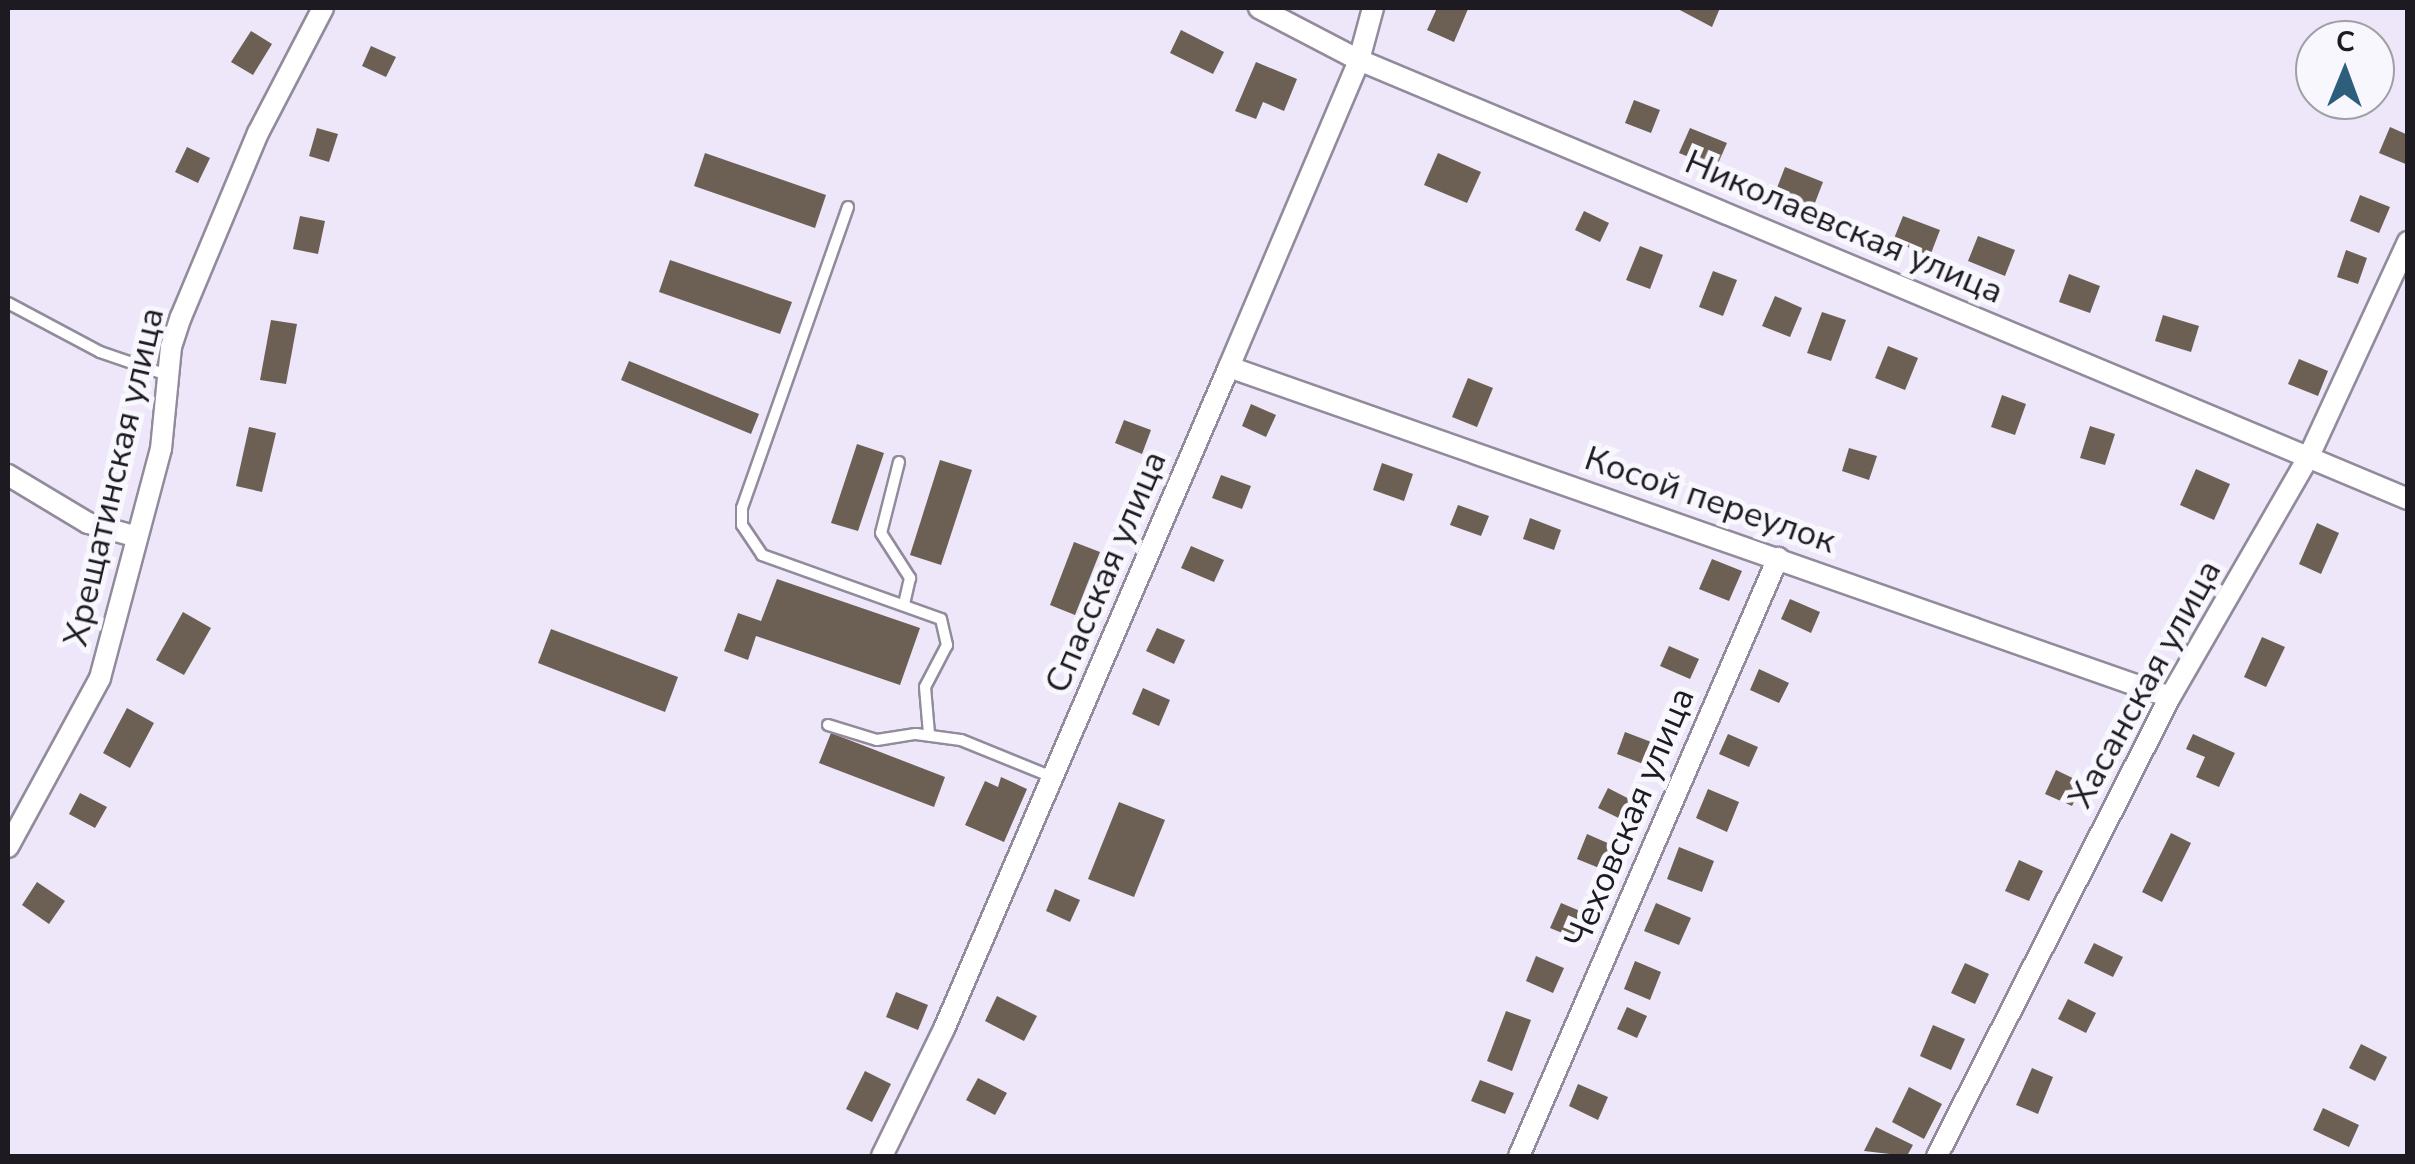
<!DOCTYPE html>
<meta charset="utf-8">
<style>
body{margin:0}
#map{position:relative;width:2415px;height:1164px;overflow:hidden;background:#eee7f9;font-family:"Nunito Sans",sans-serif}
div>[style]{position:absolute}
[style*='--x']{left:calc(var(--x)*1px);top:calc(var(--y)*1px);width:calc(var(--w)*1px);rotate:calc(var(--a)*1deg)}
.building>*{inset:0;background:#6b6053}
.roads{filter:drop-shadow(2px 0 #918b9b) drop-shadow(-2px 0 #918b9b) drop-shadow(0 2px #918b9b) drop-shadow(0 -2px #918b9b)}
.service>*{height:10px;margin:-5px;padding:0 5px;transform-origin:5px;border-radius:5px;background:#fff}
.minor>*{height:20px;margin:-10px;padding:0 10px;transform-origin:10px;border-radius:10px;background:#fff}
span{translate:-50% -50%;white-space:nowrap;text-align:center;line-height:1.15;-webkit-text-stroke:10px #f9f7fe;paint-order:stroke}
.street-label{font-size:35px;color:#1d1b21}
.frame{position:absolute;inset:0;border:10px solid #1d1b21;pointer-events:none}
.north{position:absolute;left:2295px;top:20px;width:100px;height:100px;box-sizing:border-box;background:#f9f7fe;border:2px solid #a19fa6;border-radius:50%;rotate:1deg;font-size:28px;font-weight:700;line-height:40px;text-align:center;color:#1d1b21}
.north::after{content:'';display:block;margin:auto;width:35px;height:45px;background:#2d5e7c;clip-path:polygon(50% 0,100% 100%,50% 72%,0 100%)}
</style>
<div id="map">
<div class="building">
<i style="clip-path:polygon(1437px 8px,1468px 9px,1454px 42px,1427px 30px)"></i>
<i style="clip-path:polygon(1676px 8px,1720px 8px,1712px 27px)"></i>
<i style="clip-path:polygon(1181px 30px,1224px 52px,1213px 74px,1170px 53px)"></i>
<i style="clip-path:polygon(251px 31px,272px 44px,253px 75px,231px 62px)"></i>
<i style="clip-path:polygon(371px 46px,396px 57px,386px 77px,362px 66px)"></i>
<i style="clip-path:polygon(1256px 62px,1297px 79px,1284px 111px,1263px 102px,1256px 119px,1235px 111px)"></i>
<i style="clip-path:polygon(1634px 100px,1660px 110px,1651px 133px,1625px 123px)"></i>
<i style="clip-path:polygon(2390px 127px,2408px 135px,2408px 165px,2379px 153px)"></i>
<i style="clip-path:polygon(317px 128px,338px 134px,329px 162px,309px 156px)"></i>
<i style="clip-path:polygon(1690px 128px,1727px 143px,1716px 168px,1679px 153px)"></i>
<i style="clip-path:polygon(187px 147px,210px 158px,198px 183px,175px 172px)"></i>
<i style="clip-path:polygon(705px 153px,826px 195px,815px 228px,694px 186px)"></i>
<i style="clip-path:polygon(1438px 153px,1481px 172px,1467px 203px,1424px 185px)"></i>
<i style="clip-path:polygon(1785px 167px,1823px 182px,1813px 208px,1775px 193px)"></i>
<i style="clip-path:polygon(2360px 195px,2390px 207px,2379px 233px,2350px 221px)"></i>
<i style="clip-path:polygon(1584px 211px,1609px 223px,1600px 242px,1575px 230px)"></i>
<i style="clip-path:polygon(300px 216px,325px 221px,318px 254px,293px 249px)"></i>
<i style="clip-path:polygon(1903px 216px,1940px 230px,1930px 256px,1893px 241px)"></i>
<i style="clip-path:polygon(1978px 236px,2015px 250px,2005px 276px,1968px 261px)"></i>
<i style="clip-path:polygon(1640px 246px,1663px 255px,1650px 289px,1626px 280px)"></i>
<i style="clip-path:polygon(2346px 250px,2367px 258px,2358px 284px,2337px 277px)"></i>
<i style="clip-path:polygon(670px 260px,792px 302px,780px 334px,659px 292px)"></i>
<i style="clip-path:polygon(1713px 271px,1737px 280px,1723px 316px,1699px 307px)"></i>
<i style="clip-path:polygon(2069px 274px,2100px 286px,2090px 313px,2059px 302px)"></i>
<i style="clip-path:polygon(1775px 296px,1802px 308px,1790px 337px,1762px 326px)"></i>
<i style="clip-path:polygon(1822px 312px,1846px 320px,1831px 361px,1807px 353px)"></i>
<i style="clip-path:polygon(2163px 315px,2199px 326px,2191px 352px,2155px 341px)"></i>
<i style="clip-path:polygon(271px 320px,297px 324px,286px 384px,260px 380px)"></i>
<i style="clip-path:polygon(1888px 346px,1918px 358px,1905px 390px,1875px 378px)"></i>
<i style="clip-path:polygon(2299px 359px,2328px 371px,2318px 396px,2288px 384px)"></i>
<i style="clip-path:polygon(629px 361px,759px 414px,751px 434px,621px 380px)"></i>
<i style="clip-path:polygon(1468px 378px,1493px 388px,1477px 427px,1452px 417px)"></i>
<i style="clip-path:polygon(2002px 395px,2026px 404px,2015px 435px,1991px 427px)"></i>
<i style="clip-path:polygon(1251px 404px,1276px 415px,1266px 437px,1242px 426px)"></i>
<i style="clip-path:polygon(1124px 420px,1151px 430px,1142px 454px,1115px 443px)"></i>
<i style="clip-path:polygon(2090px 426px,2115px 434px,2105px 465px,2080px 458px)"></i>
<i style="clip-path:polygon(249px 427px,276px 433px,262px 492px,236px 486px)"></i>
<i style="clip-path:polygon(857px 444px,884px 453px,858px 531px,831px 523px)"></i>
<i style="clip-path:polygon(1849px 448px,1877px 456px,1869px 480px,1842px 471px)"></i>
<i style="clip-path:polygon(940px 460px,972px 470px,941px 565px,910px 555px)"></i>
<i style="clip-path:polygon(1382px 463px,1413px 474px,1404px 501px,1373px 490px)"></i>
<i style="clip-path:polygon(2196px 469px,2230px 484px,2214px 520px,2180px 505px)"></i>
<i style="clip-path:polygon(1221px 475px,1251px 486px,1242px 509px,1212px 498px)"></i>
<i style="clip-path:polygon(1458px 505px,1489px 516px,1481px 536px,1450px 525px)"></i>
<i style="clip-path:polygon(1530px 518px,1561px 530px,1554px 550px,1523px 539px)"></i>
<i style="clip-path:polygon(2317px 523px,2339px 533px,2321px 574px,2299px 564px)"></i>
<i style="clip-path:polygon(1074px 542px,1100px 552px,1075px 615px,1050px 605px)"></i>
<i style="clip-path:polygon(1191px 546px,1224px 560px,1214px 582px,1181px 568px)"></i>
<i style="clip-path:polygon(1712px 559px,1742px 571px,1729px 601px,1699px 589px)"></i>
<i style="clip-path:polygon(777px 579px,920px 628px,900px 685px,756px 636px,748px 660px,724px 651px,738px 613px,761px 621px)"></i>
<i style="clip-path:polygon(1790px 599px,1820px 612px,1811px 633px,1781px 619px)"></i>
<i style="clip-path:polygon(183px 612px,211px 628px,184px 675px,156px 660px)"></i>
<i style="clip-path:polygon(1157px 628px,1185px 640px,1174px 664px,1146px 651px)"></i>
<i style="clip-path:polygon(551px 629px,678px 677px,665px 712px,538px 663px)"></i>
<i style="clip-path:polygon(2262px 637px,2285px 647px,2266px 687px,2244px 677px)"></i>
<i style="clip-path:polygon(1669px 646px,1699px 659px,1690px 679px,1660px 666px)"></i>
<i style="clip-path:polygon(1759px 669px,1789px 683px,1779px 703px,1750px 690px)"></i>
<i style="clip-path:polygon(1143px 688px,1170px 700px,1159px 726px,1132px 714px)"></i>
<i style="clip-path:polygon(127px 708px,154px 723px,130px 768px,103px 753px)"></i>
<i style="clip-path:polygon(1625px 732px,1667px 748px,1659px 770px,1617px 754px)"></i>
<i style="clip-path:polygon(831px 733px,945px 777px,934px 807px,819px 763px)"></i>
<i style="clip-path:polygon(1728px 734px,1758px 747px,1749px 767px,1719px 754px)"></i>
<i style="clip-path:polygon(2193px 734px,2235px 753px,2219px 787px,2196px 777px,2205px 757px,2186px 749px)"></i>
<i style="clip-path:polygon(2056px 770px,2083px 783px,2072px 806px,2045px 794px)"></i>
<i style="clip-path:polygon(1001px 777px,1027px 789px,1004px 842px,965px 825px,985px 781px,998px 787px)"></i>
<i style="clip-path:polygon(1608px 788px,1641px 805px,1631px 824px,1598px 808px)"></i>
<i style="clip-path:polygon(1708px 789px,1739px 802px,1727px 832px,1696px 818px)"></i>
<i style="clip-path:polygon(80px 793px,107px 807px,95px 828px,69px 814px)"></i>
<i style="clip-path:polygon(1119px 802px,1165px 820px,1134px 897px,1088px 879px)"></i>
<i style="clip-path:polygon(2171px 833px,2191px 843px,2162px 902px,2142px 892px)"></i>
<i style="clip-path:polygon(1587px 834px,1619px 848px,1609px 872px,1577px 859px)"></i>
<i style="clip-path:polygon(1679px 847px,1714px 861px,1702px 892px,1667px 879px)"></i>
<i style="clip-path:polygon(2019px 860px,2043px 871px,2029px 901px,2005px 891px)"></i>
<i style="clip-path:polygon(37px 882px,65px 901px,49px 924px,22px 905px)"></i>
<i style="clip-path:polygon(1055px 889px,1080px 900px,1070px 922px,1046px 911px)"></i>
<i style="clip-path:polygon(1561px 903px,1592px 916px,1582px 941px,1550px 928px)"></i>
<i style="clip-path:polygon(1656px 903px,1691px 918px,1679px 945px,1644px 931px)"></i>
<i style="clip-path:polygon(2094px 943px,2123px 957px,2113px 977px,2084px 963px)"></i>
<i style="clip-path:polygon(1536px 956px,1564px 968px,1553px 993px,1526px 981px)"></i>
<i style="clip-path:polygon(1635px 961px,1661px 972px,1650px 1000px,1624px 989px)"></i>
<i style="clip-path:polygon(1965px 963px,1989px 974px,1975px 1004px,1951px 993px)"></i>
<i style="clip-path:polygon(896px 992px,928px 1005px,918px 1030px,886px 1017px)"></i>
<i style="clip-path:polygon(997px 996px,1037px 1016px,1024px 1041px,985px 1021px)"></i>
<i style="clip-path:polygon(2068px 999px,2096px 1013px,2086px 1033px,2058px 1019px)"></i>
<i style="clip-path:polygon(1627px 1007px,1647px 1016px,1637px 1038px,1617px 1029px)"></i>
<i style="clip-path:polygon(1506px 1011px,1531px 1020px,1512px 1071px,1487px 1061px)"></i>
<i style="clip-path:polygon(1933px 1025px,1965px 1039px,1951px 1070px,1920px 1056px)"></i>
<i style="clip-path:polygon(2361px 1044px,2387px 1057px,2375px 1081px,2349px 1068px)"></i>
<i style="clip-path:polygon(2032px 1068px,2053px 1077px,2038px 1114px,2016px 1105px)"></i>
<i style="clip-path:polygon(865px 1071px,891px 1084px,872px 1122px,846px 1109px)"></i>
<i style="clip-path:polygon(978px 1078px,1007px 1093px,995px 1115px,966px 1100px)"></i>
<i style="clip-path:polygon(1480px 1080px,1514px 1093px,1505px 1114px,1471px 1101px)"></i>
<i style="clip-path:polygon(1578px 1084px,1608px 1097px,1598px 1120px,1569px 1106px)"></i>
<i style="clip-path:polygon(1909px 1087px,1942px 1104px,1924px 1139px,1892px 1122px)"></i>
<i style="clip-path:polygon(2323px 1108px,2359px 1125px,2349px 1147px,2313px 1130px)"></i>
<i style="clip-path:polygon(1876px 1127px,1913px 1145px,1907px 1156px,1864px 1151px)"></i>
</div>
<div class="roads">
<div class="service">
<i style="--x:848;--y:207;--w:319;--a:109.4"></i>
<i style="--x:742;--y:508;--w:17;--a:90"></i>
<i style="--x:742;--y:525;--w:36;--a:56"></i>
<i style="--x:762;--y:555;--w:190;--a:19.7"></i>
<i style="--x:941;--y:619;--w:27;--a:77"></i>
<i style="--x:947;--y:645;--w:47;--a:117.6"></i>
<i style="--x:925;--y:687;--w:47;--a:85.1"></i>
<i style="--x:8;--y:303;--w:104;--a:28"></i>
<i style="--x:100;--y:352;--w:71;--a:18.9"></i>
<i style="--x:899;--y:462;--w:73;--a:104.2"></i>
<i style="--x:881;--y:533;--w:54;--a:57.2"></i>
<i style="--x:910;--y:578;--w:27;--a:103"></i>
<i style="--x:828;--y:725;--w:51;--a:17"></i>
<i style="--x:877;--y:740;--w:39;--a:-9"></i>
<i style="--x:916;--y:734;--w:45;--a:7.6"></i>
<i style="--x:961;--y:740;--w:98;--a:22.1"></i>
</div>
<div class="minor">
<i style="--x:1259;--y:8;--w:113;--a:27.5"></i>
<i style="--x:1359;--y:60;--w:1137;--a:22.71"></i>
<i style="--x:1229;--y:367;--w:997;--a:19.33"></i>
<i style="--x:8;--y:475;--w:93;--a:31"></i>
<i style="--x:88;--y:523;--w:48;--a:15.8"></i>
<i style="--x:8;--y:847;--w:192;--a:-61.4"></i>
<i style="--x:100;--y:678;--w:237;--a:-75.1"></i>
<i style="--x:161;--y:449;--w:102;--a:-84.4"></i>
<i style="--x:171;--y:347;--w:32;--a:-72"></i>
<i style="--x:181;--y:317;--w:199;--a:-67.3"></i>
<i style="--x:258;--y:133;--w:141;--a:-62.5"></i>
<i style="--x:882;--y:1156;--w:141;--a:-64"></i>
<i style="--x:944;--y:1029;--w:721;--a:-66.71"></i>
<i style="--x:1229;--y:367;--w:333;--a:-67"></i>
<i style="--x:1359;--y:60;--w:54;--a:-74.9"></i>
<i style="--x:1519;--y:1156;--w:652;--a:-66.58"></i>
<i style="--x:1937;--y:1156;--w:515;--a:-63.09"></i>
<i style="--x:2170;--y:697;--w:278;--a:-60"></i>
<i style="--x:2309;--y:456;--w:236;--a:-65.2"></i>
</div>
</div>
<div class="street-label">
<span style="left:1844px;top:227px;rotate:23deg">Николаевская улица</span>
<span style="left:114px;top:477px;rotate:-77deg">Хрещатинская улица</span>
<span style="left:1710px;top:500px;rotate:19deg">Косой переулок</span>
<span style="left:1106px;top:572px;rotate:-67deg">Спасская улица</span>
<span style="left:2145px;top:684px;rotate:-61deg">Хасанская улица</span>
<span style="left:1630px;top:818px;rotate:-67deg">Чеховская улица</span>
</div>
<div class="frame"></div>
<div class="north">С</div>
</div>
